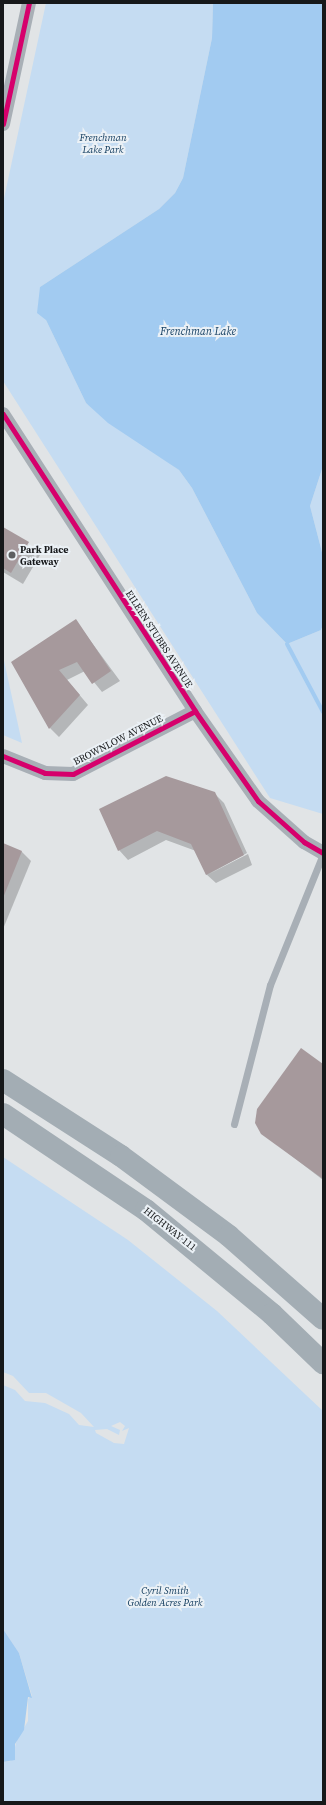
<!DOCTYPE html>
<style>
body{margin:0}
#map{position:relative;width:326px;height:1805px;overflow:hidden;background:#e1e4e6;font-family:"Source Serif 4",serif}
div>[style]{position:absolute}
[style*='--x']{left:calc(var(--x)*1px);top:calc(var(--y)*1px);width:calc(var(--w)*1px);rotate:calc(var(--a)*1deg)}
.green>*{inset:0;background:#c5dcf2}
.water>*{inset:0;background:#a2cbf1}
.shadow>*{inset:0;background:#0003}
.stream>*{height:4px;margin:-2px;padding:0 2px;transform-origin:2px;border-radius:2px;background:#a2cbf1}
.building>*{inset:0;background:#a6999c}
.lane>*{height:7px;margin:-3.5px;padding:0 3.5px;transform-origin:3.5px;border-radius:3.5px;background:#a8afb6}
.street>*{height:14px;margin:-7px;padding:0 7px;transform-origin:7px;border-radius:7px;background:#a8afb6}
.highway>*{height:22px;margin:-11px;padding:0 11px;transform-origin:11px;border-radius:11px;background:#a3adb4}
.cycleway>*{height:5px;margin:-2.5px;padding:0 2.5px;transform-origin:2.5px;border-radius:2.5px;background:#d6006c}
.dots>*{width:11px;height:11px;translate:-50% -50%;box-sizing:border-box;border:2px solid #ebf1f6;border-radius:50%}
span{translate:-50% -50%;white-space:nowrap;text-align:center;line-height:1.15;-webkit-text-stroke:4px #ebf1f6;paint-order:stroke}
.park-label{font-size:10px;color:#0c375a;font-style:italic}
.poi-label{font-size:10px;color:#16181a;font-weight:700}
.left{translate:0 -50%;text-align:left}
.street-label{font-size:10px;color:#16181a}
.water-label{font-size:11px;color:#184265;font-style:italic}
.frame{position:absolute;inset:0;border:4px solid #16181a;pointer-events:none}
</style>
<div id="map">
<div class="green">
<i style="clip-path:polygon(46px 3px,213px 3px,212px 38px,183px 178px,175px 193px,159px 209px,40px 287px,46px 320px,86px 403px,179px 470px,192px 488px,257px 613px,287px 644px,321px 630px,323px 625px,323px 814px,270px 798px,3px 381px,3px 203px)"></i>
<i style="clip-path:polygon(323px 466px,323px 556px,310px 506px)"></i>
<i style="clip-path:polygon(3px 656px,22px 743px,3px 735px)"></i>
<i style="clip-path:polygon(evenodd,3px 1157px,128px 1240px,217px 1311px,323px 1411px,323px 1802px,3px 1802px,3px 1762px,11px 1761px,17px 1740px,28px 1721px,28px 1699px,32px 1696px,19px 1653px,3px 1629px,3px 1385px,15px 1390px,25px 1401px,45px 1403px,69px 1414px,79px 1425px,94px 1427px,81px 1413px,46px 1393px,29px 1393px,13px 1376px,3px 1372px,3px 1157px,120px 1422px,125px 1426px,122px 1431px,129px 1428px,124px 1444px,114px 1443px,96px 1433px,95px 1430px,107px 1429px,119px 1435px,120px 1430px,111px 1426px,120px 1422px)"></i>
</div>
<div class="water">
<i style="clip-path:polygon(213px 3px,323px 3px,323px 466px,310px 506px,323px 556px,323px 625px,321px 630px,287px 644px,257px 613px,192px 488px,179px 470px,108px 423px,86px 403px,46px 320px,37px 313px,40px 287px,159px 209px,175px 193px,183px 178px,212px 38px)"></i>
<i style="clip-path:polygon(3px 1629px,19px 1653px,32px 1698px,28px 1697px,24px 1730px,15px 1744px,15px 1760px,3px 1762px)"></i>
</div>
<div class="shadow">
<i style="clip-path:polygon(3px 528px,40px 555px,23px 584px,3px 572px)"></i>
<i style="clip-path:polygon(76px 621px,120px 681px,102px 692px,85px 671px,67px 680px,88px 705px,59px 737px,50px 728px,13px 663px)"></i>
<i style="clip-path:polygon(214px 793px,224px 803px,247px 853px,209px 874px,248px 854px,252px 865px,216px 883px,206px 874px,196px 851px,166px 840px,128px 860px,119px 850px,100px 809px)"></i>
<i style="clip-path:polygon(3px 844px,22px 852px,31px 861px,3px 929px)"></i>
<i style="clip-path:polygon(323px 1065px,323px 1180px,262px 1133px)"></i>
</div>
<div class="stream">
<i style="--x:287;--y:644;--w:77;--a:62.1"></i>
</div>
<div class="building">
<i style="clip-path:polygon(3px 527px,29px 542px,11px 573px,3px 568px)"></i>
<i style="clip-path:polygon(76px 619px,111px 671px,92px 684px,77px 662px,59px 670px,80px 695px,49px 729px,11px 662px)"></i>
<i style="clip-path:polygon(166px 776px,215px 792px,244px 855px,206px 875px,191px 844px,157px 831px,118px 851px,99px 809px)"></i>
<i style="clip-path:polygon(3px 843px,22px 851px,3px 898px)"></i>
<i style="clip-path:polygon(301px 1048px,323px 1064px,323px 1179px,261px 1134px,255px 1123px,257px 1109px)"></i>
</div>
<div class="lane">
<i style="--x:234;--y:1124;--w:144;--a:-75.5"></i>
<i style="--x:270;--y:985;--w:141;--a:-68"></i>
</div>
<div class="street">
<i style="--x:3;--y:124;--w:124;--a:-77.9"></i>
<i style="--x:3;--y:414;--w:354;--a:57.1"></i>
<i style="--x:195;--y:711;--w:110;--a:55"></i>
<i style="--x:258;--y:801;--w:62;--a:41.7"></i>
<i style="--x:304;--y:842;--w:22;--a:30"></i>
<i style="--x:3;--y:756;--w:45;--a:22"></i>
<i style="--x:45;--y:773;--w:28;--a:2"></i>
<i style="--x:73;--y:774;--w:137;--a:-27.3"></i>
</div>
<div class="highway">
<i style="--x:3;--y:1080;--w:140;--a:32.8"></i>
<i style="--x:121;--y:1156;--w:134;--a:36.5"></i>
<i style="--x:229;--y:1236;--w:125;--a:41.4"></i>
<i style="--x:3;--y:1114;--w:172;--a:33.9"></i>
<i style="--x:146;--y:1210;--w:163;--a:39.5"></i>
<i style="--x:272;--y:1314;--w:71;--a:43.9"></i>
</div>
<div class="cycleway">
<i style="--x:3;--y:124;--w:124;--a:-77.9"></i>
<i style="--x:3;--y:414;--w:354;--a:57.1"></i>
<i style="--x:195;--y:711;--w:110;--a:55"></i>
<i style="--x:258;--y:801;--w:62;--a:41.7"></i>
<i style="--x:304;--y:842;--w:22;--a:30"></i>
<i style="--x:3;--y:756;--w:45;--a:22"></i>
<i style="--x:45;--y:773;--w:28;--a:2"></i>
<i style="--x:73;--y:774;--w:137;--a:-27.3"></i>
</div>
<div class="dots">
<i style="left:12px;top:555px;background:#5d5f61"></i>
</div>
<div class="park-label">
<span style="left:103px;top:143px">Frenchman<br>Lake Park</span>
<span style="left:165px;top:1596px">Cyril Smith<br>Golden Acres Park</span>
</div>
<div class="poi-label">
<span class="left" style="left:20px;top:555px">Park Place<br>Gateway</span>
</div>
<div class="street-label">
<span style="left:159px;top:639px;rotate:57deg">EILEEN STUBBS AVENUE</span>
<span style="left:118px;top:740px;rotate:-27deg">BROWNLOW AVENUE</span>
<span style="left:170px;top:1229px;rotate:38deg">HIGHWAY 111</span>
</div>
<div class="water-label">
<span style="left:198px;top:332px">Frenchman Lake</span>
</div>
<div class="frame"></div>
</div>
